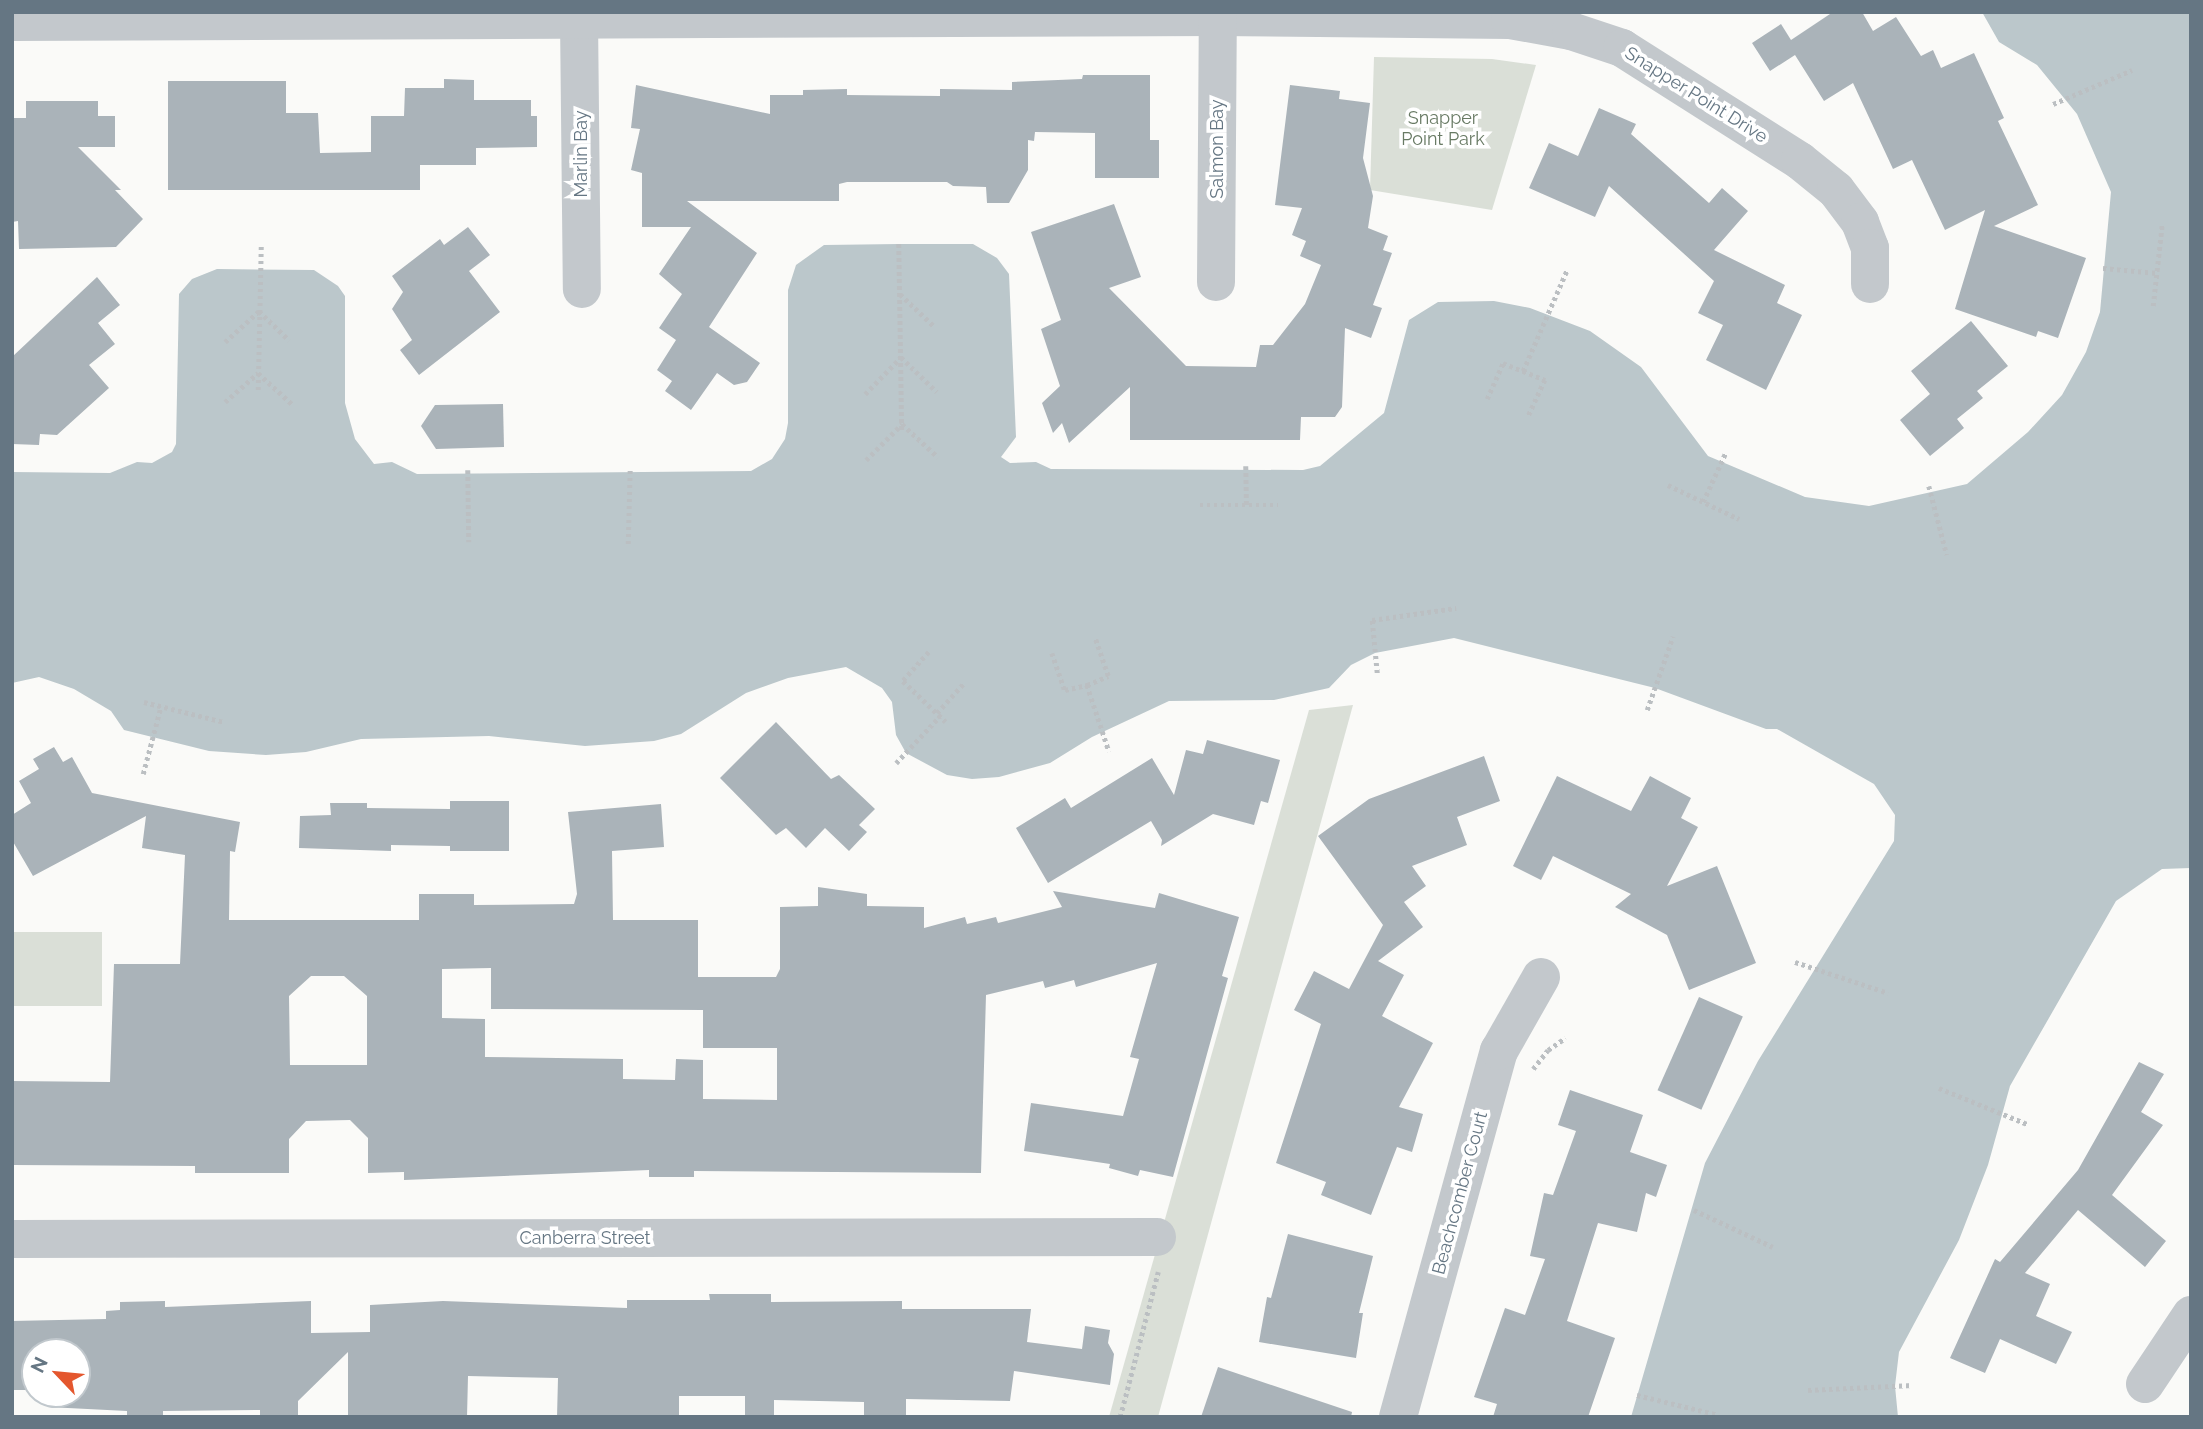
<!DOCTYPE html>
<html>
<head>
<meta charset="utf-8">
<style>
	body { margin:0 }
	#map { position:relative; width:2203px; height:1429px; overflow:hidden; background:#fafaf8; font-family:Raleway,sans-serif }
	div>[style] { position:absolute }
	.green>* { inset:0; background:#dadfd7; transform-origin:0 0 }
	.water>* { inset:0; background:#bbc7cb }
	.building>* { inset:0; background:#aab3b9; transform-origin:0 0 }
	.path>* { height:4.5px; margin-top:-2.25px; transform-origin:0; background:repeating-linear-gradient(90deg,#bbbfc2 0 3.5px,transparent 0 7px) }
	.minor>* { height:38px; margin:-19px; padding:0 19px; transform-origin:19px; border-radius:19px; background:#c3c8cc }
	span { translate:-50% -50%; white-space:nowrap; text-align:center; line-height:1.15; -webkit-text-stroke:7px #fff; paint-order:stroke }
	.street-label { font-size:18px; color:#657683 }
	.park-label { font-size:18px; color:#687a64 }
	.frame { position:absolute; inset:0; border:14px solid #657683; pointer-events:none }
	.north { position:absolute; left:21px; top:1338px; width:70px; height:70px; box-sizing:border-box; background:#fff; border:2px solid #c1c8cd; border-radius:50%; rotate:296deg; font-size:19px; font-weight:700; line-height:28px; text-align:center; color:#657683 }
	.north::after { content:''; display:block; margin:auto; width:24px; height:32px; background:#e4572e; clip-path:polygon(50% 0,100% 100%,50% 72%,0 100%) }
</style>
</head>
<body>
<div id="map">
	<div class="green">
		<div style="clip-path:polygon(1374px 57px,1492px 59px,1536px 65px,1492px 210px,1370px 190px)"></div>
		<div style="clip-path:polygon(1353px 705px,1158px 1417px,1109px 1417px,1309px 710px)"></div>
		<div style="left:12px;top:932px;width:90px;height:74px"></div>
	</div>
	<div class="water">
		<div style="clip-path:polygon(1982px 12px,2191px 12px,2191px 868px,2162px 869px,2116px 901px,2010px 1086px,1988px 1165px,1959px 1240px,1899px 1352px,1895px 1386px,1898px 1417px,1631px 1417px,1705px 1163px,1758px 1061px,1894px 841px,1895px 815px,1874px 784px,1777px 729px,1766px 729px,1655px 688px,1454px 638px,1375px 653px,1351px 665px,1329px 688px,1274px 700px,1169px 701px,1092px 737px,1050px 763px,999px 777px,972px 779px,947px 775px,906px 753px,896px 735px,892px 702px,882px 688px,846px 667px,788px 678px,746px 693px,681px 734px,654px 741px,585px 746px,489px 736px,361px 739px,306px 752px,266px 755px,209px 751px,124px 730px,111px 711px,74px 689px,39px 677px,12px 683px,12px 472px,110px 473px,137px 462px,152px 463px,172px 452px,176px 444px,179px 294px,192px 279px,217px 269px,314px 270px,338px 286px,345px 296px,345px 403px,355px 439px,374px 464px,392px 462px,417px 474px,751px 471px,772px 459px,785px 439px,788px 423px,788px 290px,796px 265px,824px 245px,899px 244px,973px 244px,997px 258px,1009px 274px,1016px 437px,1001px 457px,1010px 463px,1036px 462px,1051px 469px,1303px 470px,1320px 466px,1384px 413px,1409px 320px,1438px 302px,1494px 301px,1530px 308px,1590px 331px,1641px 367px,1708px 456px,1805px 497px,1869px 506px,1967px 484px,2028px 432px,2062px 395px,2086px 352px,2100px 312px,2111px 192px,2077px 114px,2037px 65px,1999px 42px)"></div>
	</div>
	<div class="building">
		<div style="clip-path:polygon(1833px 12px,1862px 12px,1873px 31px,1896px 17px,1921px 56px,1933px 50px,1941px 68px,1974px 53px,2004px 118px,1998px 121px,2038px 205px,1994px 226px,2086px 258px,2058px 338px,2038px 331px,2036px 337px,1955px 309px,1985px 210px,1945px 230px,1912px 160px,1893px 169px,1853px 83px,1824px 101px,1795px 55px,1770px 71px,1752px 43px,1781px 24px,1791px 40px)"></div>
		<div style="clip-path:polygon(1083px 75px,1150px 75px,1150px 140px,1159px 140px,1159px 178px,1095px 178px,1095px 133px,1035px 132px,1034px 141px,1028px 140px,1028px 170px,1009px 203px,987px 203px,986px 187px,953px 186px,947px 182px,847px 182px,839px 184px,839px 201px,687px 201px,757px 253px,709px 327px,760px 363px,747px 382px,734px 385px,717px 373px,691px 410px,665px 391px,672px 381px,657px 370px,676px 340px,659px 328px,682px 294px,659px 274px,691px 227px,642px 227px,642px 173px,631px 170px,640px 129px,631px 128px,636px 85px,770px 114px,770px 95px,803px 95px,803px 90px,847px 89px,847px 95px,940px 96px,940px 89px,1012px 90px,1012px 82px,1082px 79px)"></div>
		<div style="clip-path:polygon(444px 79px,474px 80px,474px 100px,531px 100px,531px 116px,537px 116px,537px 147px,476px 148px,476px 165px,420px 165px,420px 190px,168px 190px,168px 81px,286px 81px,286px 113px,318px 113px,320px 153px,371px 152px,371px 116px,404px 116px,405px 88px,444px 88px)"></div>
		<div style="clip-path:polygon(1290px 85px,1340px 91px,1339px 99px,1370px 103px,1363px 158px,1373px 196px,1368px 228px,1388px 236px,1383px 250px,1392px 253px,1373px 305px,1382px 308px,1371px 338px,1345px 328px,1342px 407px,1335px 417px,1301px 417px,1300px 440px,1130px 440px,1130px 387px,1069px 443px,1062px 423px,1053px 433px,1042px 403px,1060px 386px,1041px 329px,1061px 320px,1031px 232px,1114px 204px,1141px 277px,1109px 288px,1186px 366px,1256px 367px,1260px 345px,1273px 345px,1305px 304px,1321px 265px,1300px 256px,1306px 241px,1292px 235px,1302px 208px,1275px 205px)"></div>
		<div style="clip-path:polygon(26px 101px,98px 101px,98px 116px,115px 116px,115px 147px,78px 147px,121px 190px,115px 190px,143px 219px,116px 247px,19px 249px,18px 221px,12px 222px,12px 118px,26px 118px)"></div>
		<div style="clip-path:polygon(1599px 108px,1636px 124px,1631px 134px,1709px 203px,1722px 188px,1748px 211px,1714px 250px,1785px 285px,1777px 303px,1802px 315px,1766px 390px,1706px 360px,1723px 325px,1698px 313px,1714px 281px,1609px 186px,1595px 217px,1529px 188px,1549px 143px,1578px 156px)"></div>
		<div style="clip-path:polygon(468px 227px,490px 255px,469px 271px,500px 312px,419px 375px,400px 350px,412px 340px,392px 309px,403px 292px,392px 276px,440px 239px,444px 245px)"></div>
		<div style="clip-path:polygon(97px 277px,120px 305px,98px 323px,115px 344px,89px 365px,109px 388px,57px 435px,40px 434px,39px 445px,12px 444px,12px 357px)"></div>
		<div style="clip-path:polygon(1971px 321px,2008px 366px,1977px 391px,1983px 398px,1957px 419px,1964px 428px,1930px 456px,1900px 420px,1930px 394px,1911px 371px)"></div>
		<div style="clip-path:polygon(503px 404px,504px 447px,436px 449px,421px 426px,435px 405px)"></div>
		<div style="clip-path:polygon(776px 722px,831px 779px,839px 775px,875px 809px,859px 825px,867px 832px,849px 851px,825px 828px,806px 848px,786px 828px,776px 835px,720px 778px)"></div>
		<div style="clip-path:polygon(1207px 740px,1280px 760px,1268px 803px,1261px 801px,1254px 825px,1213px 814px,1161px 846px,1162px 840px,1151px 821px,1048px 883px,1016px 828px,1065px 798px,1071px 808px,1152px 758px,1174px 795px,1186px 750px,1203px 754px)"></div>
		<div style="clip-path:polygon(evenodd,54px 747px,63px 762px,72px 757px,92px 793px,240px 822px,235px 852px,230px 851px,229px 920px,419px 920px,419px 894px,474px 894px,474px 905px,574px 904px,577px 894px,568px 812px,661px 804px,664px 847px,612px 851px,613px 920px,698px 920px,698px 977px,776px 977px,780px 969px,780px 907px,818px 906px,818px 887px,867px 894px,867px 906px,924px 907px,924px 928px,965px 917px,967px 924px,996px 917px,998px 923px,1062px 907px,1053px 891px,1155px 908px,1159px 893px,1239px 917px,1222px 976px,1228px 978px,1173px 1177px,1140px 1170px,1138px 1176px,1109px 1168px,1110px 1164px,1024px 1151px,1031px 1103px,1123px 1116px,1139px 1059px,1130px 1057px,1157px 963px,1076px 987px,1074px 980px,1045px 988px,1043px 981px,986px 995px,981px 1173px,694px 1171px,694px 1177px,649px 1177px,649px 1170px,404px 1180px,404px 1172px,368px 1173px,368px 1138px,350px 1120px,306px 1121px,289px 1139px,289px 1173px,195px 1173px,195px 1166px,12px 1165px,12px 1081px,110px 1082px,114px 964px,180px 964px,185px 855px,142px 848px,146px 816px,33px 876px,12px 840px,12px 815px,31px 803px,19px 781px,39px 769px,33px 759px,54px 747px,491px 968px,491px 1009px,703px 1010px,703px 1048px,777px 1048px,777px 1100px,703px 1099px,703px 1060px,676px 1059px,675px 1080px,623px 1079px,623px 1059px,485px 1057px,485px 1019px,442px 1018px,442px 969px,491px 968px,54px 747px,311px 976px,344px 976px,367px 996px,367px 1065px,290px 1065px,289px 996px,311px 976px)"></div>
		<div style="clip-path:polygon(1484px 756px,1500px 801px,1457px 817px,1467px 845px,1412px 866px,1426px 886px,1404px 902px,1423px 927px,1378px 961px,1404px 975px,1382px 1016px,1433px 1043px,1399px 1107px,1423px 1114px,1412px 1152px,1397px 1147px,1371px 1215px,1321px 1195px,1326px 1182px,1276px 1163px,1321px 1024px,1294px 1010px,1314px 971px,1349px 989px,1383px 925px,1318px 836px,1369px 799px)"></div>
		<div style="clip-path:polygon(1557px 776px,1631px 811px,1650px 776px,1691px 798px,1681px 818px,1698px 827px,1667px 886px,1717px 866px,1756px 963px,1689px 990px,1667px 935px,1615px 907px,1631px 894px,1553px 856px,1541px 880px,1513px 866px)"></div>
		<div style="clip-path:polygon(450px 801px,509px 801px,509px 851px,450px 851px,450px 846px,391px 845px,391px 851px,299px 848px,300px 816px,331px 815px,330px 803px,367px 803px,367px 808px,450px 809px)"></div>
		<div style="left:1699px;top:997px;width:48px;height:102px;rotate:24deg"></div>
		<div style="clip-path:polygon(2139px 1062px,2164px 1074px,2141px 1112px,2163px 1125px,2112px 1195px,2166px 1241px,2145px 1267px,2078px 1210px,2025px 1273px,2050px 1284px,2036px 1316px,2072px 1332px,2056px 1364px,2000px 1339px,1985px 1373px,1950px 1358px,1995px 1259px,2000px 1262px,2078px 1170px)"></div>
		<div style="clip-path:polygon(1570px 1090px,1643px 1115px,1630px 1152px,1667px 1165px,1656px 1197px,1646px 1193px,1637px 1232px,1598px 1223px,1567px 1321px,1615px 1338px,1588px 1417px,1493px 1417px,1497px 1404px,1474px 1397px,1505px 1308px,1525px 1315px,1545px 1259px,1530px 1256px,1544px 1193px,1553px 1195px,1576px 1131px,1558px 1125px)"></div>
		<div style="clip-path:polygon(1288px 1234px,1373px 1256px,1359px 1313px,1363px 1313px,1356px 1358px,1259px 1342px,1267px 1297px,1271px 1298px)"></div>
		<div style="clip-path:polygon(709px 1294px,771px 1294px,771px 1302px,902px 1301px,902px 1309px,1031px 1309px,1027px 1342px,1082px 1349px,1085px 1326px,1110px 1330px,1108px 1343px,1114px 1354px,1110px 1385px,1014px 1371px,1010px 1401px,906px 1399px,906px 1417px,864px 1417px,864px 1402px,774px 1400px,774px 1417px,745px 1417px,745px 1396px,679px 1396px,679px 1417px,557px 1417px,558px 1378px,468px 1376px,467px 1417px,348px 1417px,348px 1352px,298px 1401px,298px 1417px,260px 1417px,260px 1410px,163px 1411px,163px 1417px,127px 1417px,127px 1411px,48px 1407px,48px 1394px,77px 1394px,77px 1352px,35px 1352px,35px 1390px,12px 1390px,12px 1321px,106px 1319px,106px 1311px,120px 1310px,120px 1302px,165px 1301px,165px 1307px,311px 1301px,311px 1333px,370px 1332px,370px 1305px,443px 1301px,627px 1308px,627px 1300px,710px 1300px)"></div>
		<div style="clip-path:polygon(1218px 1367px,1352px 1412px,1351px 1417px,1201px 1417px)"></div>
	</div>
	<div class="path">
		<div style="left:2053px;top:104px;width:86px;rotate:-23.3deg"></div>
		<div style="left:899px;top:244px;width:188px;rotate:89.1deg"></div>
		<div style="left:2103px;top:268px;width:54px;rotate:5.3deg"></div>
		<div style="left:900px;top:294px;width:48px;rotate:43.3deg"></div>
		<div style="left:2153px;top:306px;width:81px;rotate:-83.7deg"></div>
		<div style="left:225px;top:342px;width:46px;rotate:-42.4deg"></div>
		<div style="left:259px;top:311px;width:42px;rotate:44deg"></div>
		<div style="left:1523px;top:371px;width:24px;rotate:22deg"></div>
		<div style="left:1545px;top:380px;width:41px;rotate:114.7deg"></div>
		<div style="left:258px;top:390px;width:146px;rotate:-88.8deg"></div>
		<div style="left:865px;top:394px;width:52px;rotate:-45.8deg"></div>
		<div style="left:901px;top:357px;width:50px;rotate:44.2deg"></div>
		<div style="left:1487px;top:399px;width:39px;rotate:-66deg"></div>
		<div style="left:1503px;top:363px;width:22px;rotate:22deg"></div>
		<div style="left:1523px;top:371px;width:110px;rotate:-66.5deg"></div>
		<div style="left:225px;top:402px;width:44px;rotate:-41.3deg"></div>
		<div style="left:258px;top:373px;width:46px;rotate:42.4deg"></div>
		<div style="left:866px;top:460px;width:51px;rotate:-45deg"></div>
		<div style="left:902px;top:424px;width:49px;rotate:42.5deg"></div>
		<div style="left:1246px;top:466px;width:39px;rotate:89deg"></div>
		<div style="left:468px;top:470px;width:72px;rotate:89.2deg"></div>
		<div style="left:1668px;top:485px;width:79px;rotate:25.6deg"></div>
		<div style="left:1929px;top:486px;width:71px;rotate:75.4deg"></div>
		<div style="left:1703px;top:502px;width:53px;rotate:-65.4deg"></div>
		<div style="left:1200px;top:505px;width:78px"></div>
		<div style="left:628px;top:544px;width:75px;rotate:-88.5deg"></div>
		<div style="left:929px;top:652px;width:39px;rotate:132deg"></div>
		<div style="left:903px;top:681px;width:59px;rotate:43.6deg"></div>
		<div style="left:1052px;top:653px;width:39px;rotate:71deg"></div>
		<div style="left:1065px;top:690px;width:23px;rotate:-13deg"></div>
		<div style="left:1087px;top:685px;width:23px;rotate:-23deg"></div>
		<div style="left:1108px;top:676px;width:40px;rotate:-108.9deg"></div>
		<div style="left:1377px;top:673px;width:53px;rotate:-95.4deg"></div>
		<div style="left:1372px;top:620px;width:85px;rotate:-8.1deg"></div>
		<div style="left:1087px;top:685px;width:70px;rotate:71.6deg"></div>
		<div style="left:144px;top:702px;width:82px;rotate:14deg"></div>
		<div style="left:1647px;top:710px;width:78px;rotate:-70.6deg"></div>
		<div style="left:937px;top:713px;width:40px;rotate:-48deg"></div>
		<div style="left:896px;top:763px;width:64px;rotate:-46.9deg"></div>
		<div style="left:143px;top:774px;width:70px;rotate:-75.2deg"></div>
		<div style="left:1795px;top:962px;width:98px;rotate:18.4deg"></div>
		<div style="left:1533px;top:1069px;width:24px;rotate:-52deg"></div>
		<div style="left:1548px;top:1050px;width:21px;rotate:-35deg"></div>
		<div style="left:1939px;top:1088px;width:95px;rotate:22.2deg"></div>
		<div style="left:1694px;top:1210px;width:87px;rotate:25.1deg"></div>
		<div style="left:1808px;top:1390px;width:105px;rotate:-2.7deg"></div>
		<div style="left:1637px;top:1395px;width:84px;rotate:13.7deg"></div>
		<div style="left:1120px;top:1417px;width:150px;rotate:-75.3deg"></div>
	</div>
	<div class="minor">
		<div style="left:579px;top:18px;width:271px;rotate:89.4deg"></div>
		<div style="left:12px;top:22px;width:1206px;rotate:-0.24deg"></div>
		<div style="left:1218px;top:17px;width:292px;rotate:0.6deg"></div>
		<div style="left:1510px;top:20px;width:62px;rotate:10.2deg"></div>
		<div style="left:1571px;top:31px;width:54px;rotate:18.4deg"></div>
		<div style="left:1622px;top:48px;width:211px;rotate:32.4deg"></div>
		<div style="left:1800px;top:161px;width:46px;rotate:38.9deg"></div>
		<div style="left:1836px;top:190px;width:40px;rotate:53deg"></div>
		<div style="left:1860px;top:222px;width:28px;rotate:69deg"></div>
		<div style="left:1870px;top:248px;width:36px;rotate:90deg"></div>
		<div style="left:1216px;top:282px;width:265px;rotate:-89.6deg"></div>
		<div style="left:12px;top:1239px;width:1145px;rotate:-0.1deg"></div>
		<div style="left:2145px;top:1384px;width:83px;rotate:-56.3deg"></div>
		<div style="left:1398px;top:1417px;width:380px;rotate:-74.6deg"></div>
		<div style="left:1499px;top:1051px;width:85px;rotate:-60.4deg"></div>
	</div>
	<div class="street-label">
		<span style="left:1696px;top:95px;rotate:32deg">Snapper Point Drive</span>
		<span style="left:1217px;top:149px;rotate:-90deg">Salmon Bay</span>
		<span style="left:581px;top:154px;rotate:-90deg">Marlin Bay</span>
		<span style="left:1460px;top:1193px;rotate:-75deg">Beachcomber Court</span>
		<span style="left:585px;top:1238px">Canberra Street</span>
	</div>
	<div class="park-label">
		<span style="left:1443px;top:129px">Snapper<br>Point Park</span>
	</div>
	<div class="frame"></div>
	<div class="north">N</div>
</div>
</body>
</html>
